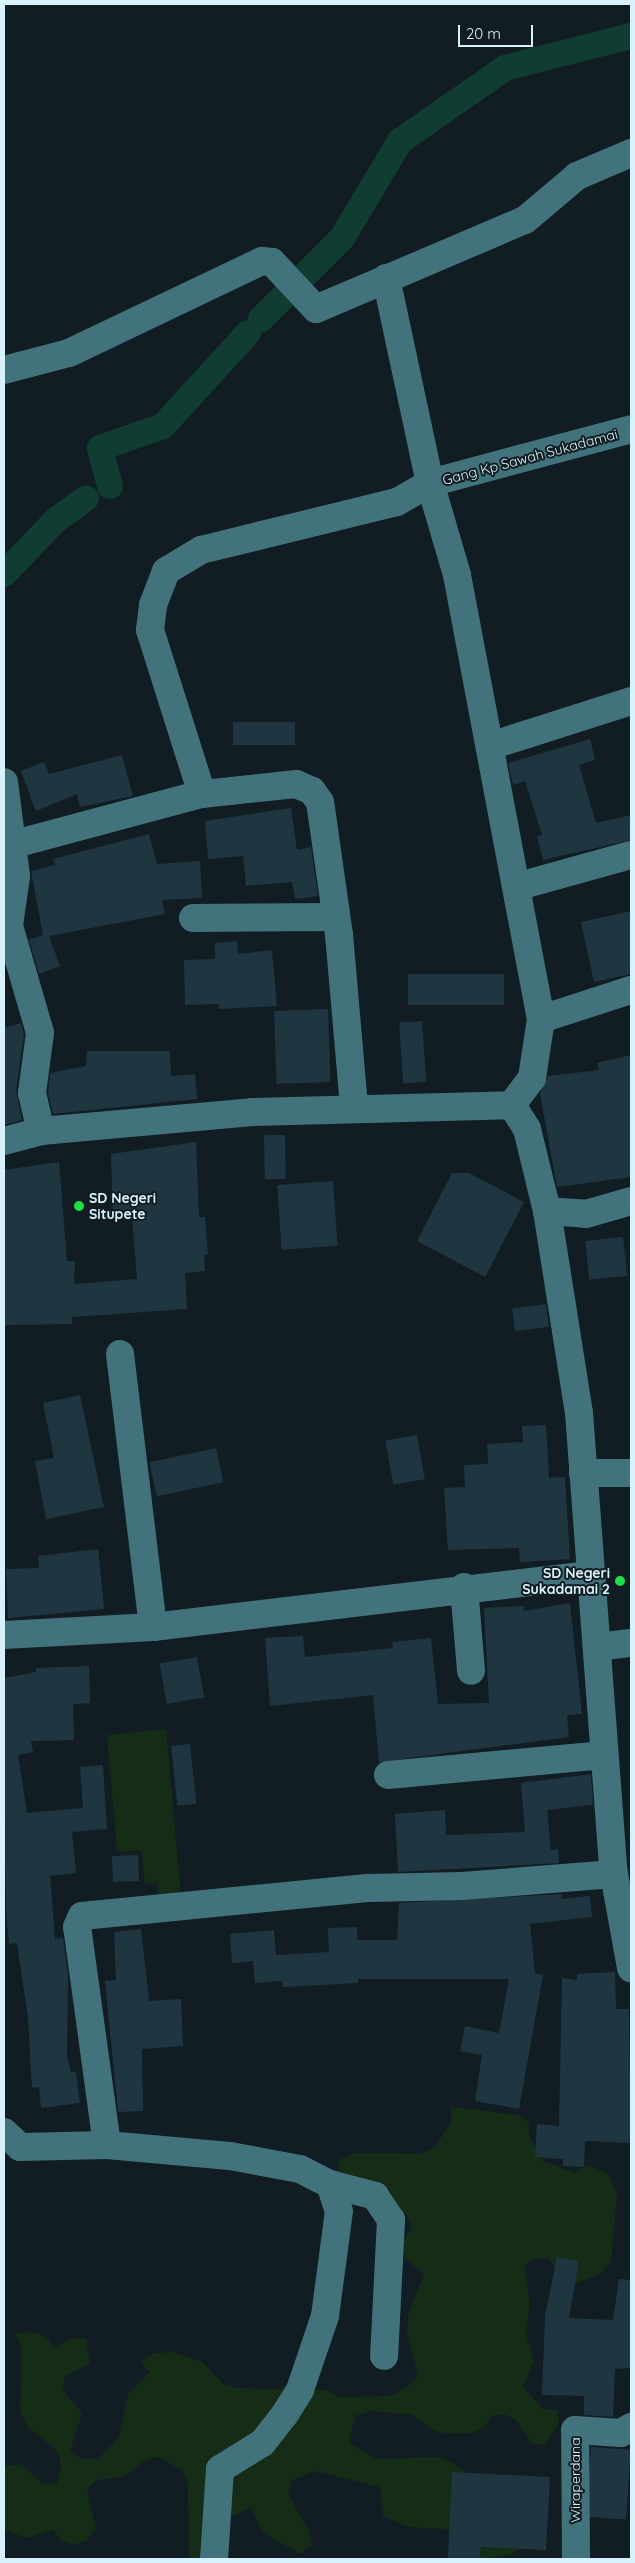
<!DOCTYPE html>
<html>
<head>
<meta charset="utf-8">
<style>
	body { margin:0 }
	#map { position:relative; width:635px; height:2563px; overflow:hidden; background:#111d22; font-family:Quicksand,sans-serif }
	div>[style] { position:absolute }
	.green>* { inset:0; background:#152c16 }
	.canal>* { height:26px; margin:-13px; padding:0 13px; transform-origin:13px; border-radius:13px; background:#103c31 }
	.building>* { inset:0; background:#1f3641; transform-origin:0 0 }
	.minor>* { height:28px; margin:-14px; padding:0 14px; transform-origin:14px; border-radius:14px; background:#42737c }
	.dots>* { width:14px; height:14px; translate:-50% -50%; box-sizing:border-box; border:2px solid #111d22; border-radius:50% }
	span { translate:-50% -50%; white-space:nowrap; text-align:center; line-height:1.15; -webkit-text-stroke:4px #111d22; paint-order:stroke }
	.street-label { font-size:14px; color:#d7f2fa }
	.poi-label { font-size:14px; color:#d7f2fa; font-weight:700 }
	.left { translate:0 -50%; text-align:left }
	.right { translate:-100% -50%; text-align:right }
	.frame { position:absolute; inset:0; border:5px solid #d7f2fa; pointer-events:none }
	.scale { position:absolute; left:458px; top:25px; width:75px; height:22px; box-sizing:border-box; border:2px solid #d7f2fa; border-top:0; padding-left:6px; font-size:15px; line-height:18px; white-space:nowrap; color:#d7f2fa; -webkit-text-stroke:4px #111d22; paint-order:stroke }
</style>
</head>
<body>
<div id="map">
	<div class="green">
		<div style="clip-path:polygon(166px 1729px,181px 1896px,158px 1898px,157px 1883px,145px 1884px,142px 1850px,117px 1852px,107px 1735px)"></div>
		<div style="clip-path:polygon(451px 2107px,519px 2115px,530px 2123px,529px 2136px,543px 2161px,575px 2173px,588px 2165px,608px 2174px,617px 2195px,611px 2261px,602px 2273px,577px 2283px,565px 2282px,549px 2259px,536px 2258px,525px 2265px,530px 2305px,526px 2334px,534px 2361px,523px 2387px,543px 2409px,557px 2410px,559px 2423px,545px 2444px,532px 2444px,516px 2420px,504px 2414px,492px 2416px,485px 2426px,473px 2433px,448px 2434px,435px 2431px,411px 2414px,370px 2411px,355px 2416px,349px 2443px,377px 2459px,441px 2457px,454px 2464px,470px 2475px,523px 2547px,510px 2555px,481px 2559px,467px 2553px,447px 2529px,408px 2527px,383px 2516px,380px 2487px,315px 2471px,291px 2481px,288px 2494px,309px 2531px,312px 2544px,301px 2554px,263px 2533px,251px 2507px,229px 2518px,218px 2559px,189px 2559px,188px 2484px,182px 2470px,159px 2457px,146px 2460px,124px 2476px,97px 2480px,87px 2489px,96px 2530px,87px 2540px,75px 2545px,62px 2541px,53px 2530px,27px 2538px,4px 2530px,4px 2466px,22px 2464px,43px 2484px,57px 2483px,61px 2469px,59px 2453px,27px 2426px,20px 2412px,22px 2347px,15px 2334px,31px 2332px,45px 2336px,55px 2347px,70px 2339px,86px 2338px,90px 2364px,65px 2376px,63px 2391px,82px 2413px,70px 2452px,82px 2459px,98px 2459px,119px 2437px,128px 2394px,150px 2372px,140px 2362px,155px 2353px,172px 2352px,202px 2362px,223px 2384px,237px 2388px,326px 2390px,339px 2397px,391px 2396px,407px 2387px,418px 2376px,407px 2332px,408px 2315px,424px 2274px,402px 2255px,402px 2240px,412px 2228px,407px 2214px,395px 2213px,336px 2175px,339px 2160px,355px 2153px,419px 2154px,434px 2148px,451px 2123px)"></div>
	</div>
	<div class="canal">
		<div style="left:261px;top:319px;width:115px;rotate:-45deg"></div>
		<div style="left:342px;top:238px;width:113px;rotate:-59.1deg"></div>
		<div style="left:400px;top:141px;width:128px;rotate:-34.8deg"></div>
		<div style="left:505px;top:68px;width:130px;rotate:-14.3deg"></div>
		<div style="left:110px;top:486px;width:39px;rotate:-105deg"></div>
		<div style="left:100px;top:448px;width:67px;rotate:-19.2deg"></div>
		<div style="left:163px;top:426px;width:126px;rotate:-47.6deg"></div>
		<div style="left:4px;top:574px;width:75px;rotate:-46.1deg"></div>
		<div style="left:56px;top:520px;width:37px;rotate:-36deg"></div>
	</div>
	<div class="building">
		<div style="left:295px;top:722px;width:23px;height:62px;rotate:90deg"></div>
		<div style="clip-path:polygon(590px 739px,595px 760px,579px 765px,596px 823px,631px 815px,631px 840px,543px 860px,537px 836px,542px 835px,525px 781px,513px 785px,508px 763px)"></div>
		<div style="clip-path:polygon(122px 755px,133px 796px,80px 807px,77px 794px,36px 811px,21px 771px,44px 762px,49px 774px)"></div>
		<div style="clip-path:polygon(291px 808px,297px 850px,311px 847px,318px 896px,295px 899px,292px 882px,246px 886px,243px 856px,208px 859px,205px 821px)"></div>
		<div style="clip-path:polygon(149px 834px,157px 864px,200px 861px,202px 898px,162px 900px,165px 914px,49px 936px,60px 966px,39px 974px,29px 940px,43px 935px,31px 871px,55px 865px,53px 859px)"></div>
		<div style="clip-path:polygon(631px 911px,631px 974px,594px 982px,581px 922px)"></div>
		<div style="clip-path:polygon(237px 941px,238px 954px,272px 950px,277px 1006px,219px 1009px,219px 1004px,185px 1005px,184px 960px,215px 959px,215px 943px)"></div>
		<div style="left:504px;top:974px;width:31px;height:96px;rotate:90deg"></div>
		<div style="left:328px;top:1009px;width:73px;height:54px;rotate:88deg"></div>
		<div style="left:422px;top:1021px;width:61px;height:23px;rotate:86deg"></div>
		<div style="clip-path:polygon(21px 1023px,24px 1034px,16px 1091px,22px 1120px,4px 1125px,4px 1028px)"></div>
		<div style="clip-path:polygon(87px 1051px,170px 1051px,171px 1076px,195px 1074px,197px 1099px,53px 1114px,48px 1092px,50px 1073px,86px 1066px)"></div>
		<div style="clip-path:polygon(631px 1055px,631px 1177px,557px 1187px,540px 1094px,548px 1076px,599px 1070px,597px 1063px)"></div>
		<div style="left:285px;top:1135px;width:44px;height:21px;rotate:89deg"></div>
		<div style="clip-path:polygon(196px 1142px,199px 1217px,205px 1217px,208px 1254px,204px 1255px,205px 1271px,185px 1273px,187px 1309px,72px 1317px,72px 1324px,4px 1325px,4px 1170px,59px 1162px,67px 1261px,75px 1261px,74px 1284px,137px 1279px,132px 1216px,113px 1216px,111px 1154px)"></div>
		<div style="clip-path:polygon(452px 1173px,469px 1173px,524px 1202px,485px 1277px,417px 1241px)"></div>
		<div style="left:333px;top:1181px;width:65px;height:56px;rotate:86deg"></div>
		<div style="left:623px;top:1237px;width:39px;height:38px;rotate:84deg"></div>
		<div style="left:546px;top:1304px;width:23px;height:34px;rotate:83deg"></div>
		<div style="clip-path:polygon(80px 1395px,104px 1507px,46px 1519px,35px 1461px,54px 1458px,43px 1403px)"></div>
		<div style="clip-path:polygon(546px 1425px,549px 1478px,565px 1477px,570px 1559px,520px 1562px,519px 1548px,448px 1550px,444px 1488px,465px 1487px,464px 1465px,488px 1464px,487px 1444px,523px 1442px,522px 1426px)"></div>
		<div style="left:417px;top:1435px;width:45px;height:32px;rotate:80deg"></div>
		<div style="left:216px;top:1448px;width:35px;height:68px;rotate:78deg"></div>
		<div style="clip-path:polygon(98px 1549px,104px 1609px,8px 1618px,6px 1569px,39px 1568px,38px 1556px)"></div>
		<div style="clip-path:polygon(570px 1603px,582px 1714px,567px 1715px,569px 1737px,379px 1762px,373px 1695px,270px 1706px,265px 1638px,303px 1636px,305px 1657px,393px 1648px,392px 1642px,431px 1638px,438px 1704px,489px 1703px,484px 1608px,523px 1606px,524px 1611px)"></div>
		<div style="left:197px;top:1657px;width:41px;height:38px;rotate:80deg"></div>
		<div style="clip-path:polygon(89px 1666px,90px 1703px,73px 1704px,74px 1740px,31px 1741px,33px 1752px,18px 1755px,27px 1813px,83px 1808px,80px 1767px,103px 1765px,107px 1829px,72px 1832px,76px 1873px,50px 1876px,55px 1939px,63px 1938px,68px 1974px,67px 2056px,71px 2072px,76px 2072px,80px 2103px,41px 2108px,39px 2087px,32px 2088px,28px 2018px,17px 1943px,9px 1944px,6px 1911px,4px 1678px,36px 1672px,36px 1668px)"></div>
		<div style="left:190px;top:1744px;width:60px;height:19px;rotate:84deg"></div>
		<div style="clip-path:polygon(591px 1774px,593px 1805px,547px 1810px,551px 1850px,558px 1849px,559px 1863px,398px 1872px,395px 1814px,445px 1810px,446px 1835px,525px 1832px,521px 1783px)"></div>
		<div style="left:138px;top:1855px;width:26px;height:26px;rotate:88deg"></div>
		<div style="clip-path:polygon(562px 1894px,562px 1899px,590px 1896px,592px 1917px,530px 1924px,535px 1973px,543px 1975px,519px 2109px,475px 2101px,482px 2055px,460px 2051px,465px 2026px,499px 2033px,509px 1979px,358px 1979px,358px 1983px,282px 1987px,282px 1981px,255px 1983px,253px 1961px,232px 1963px,230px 1934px,274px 1930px,276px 1955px,329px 1952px,328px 1928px,357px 1927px,357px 1940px,397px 1940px,399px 1903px)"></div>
		<div style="clip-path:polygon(141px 1929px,149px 2001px,181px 1999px,183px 2046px,142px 2049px,143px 2111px,118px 2112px,105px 1981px,116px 1980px,114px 1932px)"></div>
		<div style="clip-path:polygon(615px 1972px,616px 2009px,629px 2009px,631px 2143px,585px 2141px,584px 2167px,563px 2166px,563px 2159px,535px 2157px,537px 2124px,559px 2126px,562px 1978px,577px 1980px,577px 1974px)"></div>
		<div style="clip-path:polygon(557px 2257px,579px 2261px,569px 2318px,613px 2320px,619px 2279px,631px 2280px,631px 2368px,615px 2369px,613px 2417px,584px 2415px,584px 2396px,542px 2395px,545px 2316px)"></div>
		<div style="left:591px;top:2447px;width:40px;height:70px;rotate:4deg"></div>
		<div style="clip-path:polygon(452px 2472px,550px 2477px,546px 2550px,481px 2547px,479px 2559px,448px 2559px)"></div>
	</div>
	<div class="minor">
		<div style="left:386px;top:278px;width:210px;rotate:77.9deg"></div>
		<div style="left:430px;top:483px;width:96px;rotate:73.6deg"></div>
		<div style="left:457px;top:575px;width:452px;rotate:79.3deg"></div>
		<div style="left:541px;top:1019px;width:60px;rotate:98.7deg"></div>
		<div style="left:532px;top:1078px;width:34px;rotate:127deg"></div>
		<div style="left:4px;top:370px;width:67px;rotate:-14.7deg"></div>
		<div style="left:69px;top:353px;width:214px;rotate:-25.5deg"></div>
		<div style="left:262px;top:261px;width:10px;rotate:6deg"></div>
		<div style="left:272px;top:262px;width:64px;rotate:46.9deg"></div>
		<div style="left:316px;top:309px;width:227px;rotate:-23.1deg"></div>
		<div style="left:525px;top:220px;width:68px;rotate:-40.2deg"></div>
		<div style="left:577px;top:176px;width:59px;rotate:-23.1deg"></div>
		<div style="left:490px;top:746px;width:148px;rotate:-17.7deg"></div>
		<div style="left:4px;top:782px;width:95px;rotate:82.7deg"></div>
		<div style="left:16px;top:876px;width:50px;rotate:98deg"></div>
		<div style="left:9px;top:926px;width:111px;rotate:73.8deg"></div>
		<div style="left:40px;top:1033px;width:61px;rotate:97.6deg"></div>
		<div style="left:32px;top:1093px;width:39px;rotate:77deg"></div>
		<div style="left:11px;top:845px;width:198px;rotate:-15deg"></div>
		<div style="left:519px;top:886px;width:116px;rotate:-15.5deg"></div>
		<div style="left:193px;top:918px;width:142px;rotate:-0.4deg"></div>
		<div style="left:541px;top:1019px;width:95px;rotate:-17.9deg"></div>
		<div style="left:354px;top:1106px;width:172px;rotate:-95deg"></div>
		<div style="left:339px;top:935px;width:134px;rotate:-98.1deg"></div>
		<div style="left:320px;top:802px;width:14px;rotate:-126deg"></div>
		<div style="left:312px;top:791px;width:17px;rotate:-156deg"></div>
		<div style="left:296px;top:784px;width:95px;rotate:173.9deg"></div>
		<div style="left:202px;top:794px;width:172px;rotate:-107.6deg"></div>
		<div style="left:150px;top:630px;width:25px;rotate:-83deg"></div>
		<div style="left:153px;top:605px;width:36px;rotate:-69deg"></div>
		<div style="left:166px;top:571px;width:41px;rotate:-31deg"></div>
		<div style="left:201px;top:550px;width:202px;rotate:-13.8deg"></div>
		<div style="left:397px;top:502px;width:38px;rotate:-30deg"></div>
		<div style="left:430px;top:483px;width:208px;rotate:-15deg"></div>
		<div style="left:4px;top:1141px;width:38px;rotate:-15deg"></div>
		<div style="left:41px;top:1131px;width:212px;rotate:-5.1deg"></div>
		<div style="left:252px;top:1112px;width:260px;rotate:-1.5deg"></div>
		<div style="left:512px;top:1105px;width:28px;rotate:58deg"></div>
		<div style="left:527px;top:1129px;width:84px;rotate:76.3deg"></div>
		<div style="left:547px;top:1211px;width:39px;rotate:4deg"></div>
		<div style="left:586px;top:1214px;width:47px;rotate:-16.1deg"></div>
		<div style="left:547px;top:1211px;width:205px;rotate:81deg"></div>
		<div style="left:579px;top:1413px;width:462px;rotate:85.7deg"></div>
		<div style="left:614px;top:1874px;width:96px;rotate:79.7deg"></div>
		<div style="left:120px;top:1354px;width:275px;rotate:83.1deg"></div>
		<div style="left:583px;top:1473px;width:48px"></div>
		<div style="left:464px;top:1587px;width:84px;rotate:85.2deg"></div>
		<div style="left:4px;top:1635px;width:149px;rotate:-3.1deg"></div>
		<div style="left:153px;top:1627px;width:440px;rotate:-6.8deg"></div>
		<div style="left:597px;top:1647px;width:34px;rotate:-7deg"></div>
		<div style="left:388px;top:1775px;width:217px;rotate:-5.3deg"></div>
		<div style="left:4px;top:2132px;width:22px;rotate:43deg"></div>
		<div style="left:20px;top:2147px;width:87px;rotate:-1.3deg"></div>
		<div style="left:107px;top:2145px;width:123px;rotate:5.1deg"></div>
		<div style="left:230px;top:2156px;width:71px;rotate:10.5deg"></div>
		<div style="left:300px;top:2169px;width:34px;rotate:27deg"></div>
		<div style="left:330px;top:2184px;width:28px;rotate:72deg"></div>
		<div style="left:339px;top:2211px;width:106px;rotate:97.6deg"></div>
		<div style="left:325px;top:2316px;width:78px;rotate:108.7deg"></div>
		<div style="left:300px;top:2390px;width:28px;rotate:122deg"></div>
		<div style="left:285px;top:2414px;width:37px;rotate:128deg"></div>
		<div style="left:262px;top:2443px;width:49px;rotate:148.2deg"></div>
		<div style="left:220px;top:2469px;width:90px;rotate:93.8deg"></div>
		<div style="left:107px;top:2145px;width:220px;rotate:-97.8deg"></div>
		<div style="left:77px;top:1927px;width:12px;rotate:-66deg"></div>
		<div style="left:82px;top:1916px;width:289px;rotate:-5.6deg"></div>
		<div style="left:370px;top:1888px;width:92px;rotate:-1.2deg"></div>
		<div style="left:462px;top:1886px;width:152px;rotate:-4.5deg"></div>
		<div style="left:330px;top:2184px;width:47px;rotate:14.9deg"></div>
		<div style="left:375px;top:2196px;width:29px;rotate:56deg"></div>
		<div style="left:391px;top:2220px;width:136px;rotate:92.9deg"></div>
		<div style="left:576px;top:2559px;width:129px;rotate:-90.4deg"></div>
		<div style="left:575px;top:2430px;width:46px;rotate:3.7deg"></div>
		<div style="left:621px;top:2433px;width:12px;rotate:-31deg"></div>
	</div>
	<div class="dots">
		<div style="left:79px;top:1206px;background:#1ce146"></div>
		<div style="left:620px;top:1581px;background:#1ce146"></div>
	</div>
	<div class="street-label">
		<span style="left:530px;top:457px;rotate:-15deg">Gang Kp Sawah Sukadamai</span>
		<span style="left:575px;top:2480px;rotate:-90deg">Wiraperdana</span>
	</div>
	<div class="poi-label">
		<span class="left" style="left:89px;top:1206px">SD Negeri<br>Situpete</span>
		<span class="right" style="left:610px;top:1581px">SD Negeri<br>Sukadamai 2</span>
	</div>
	<div class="frame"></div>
	<div class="scale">20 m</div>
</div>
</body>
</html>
